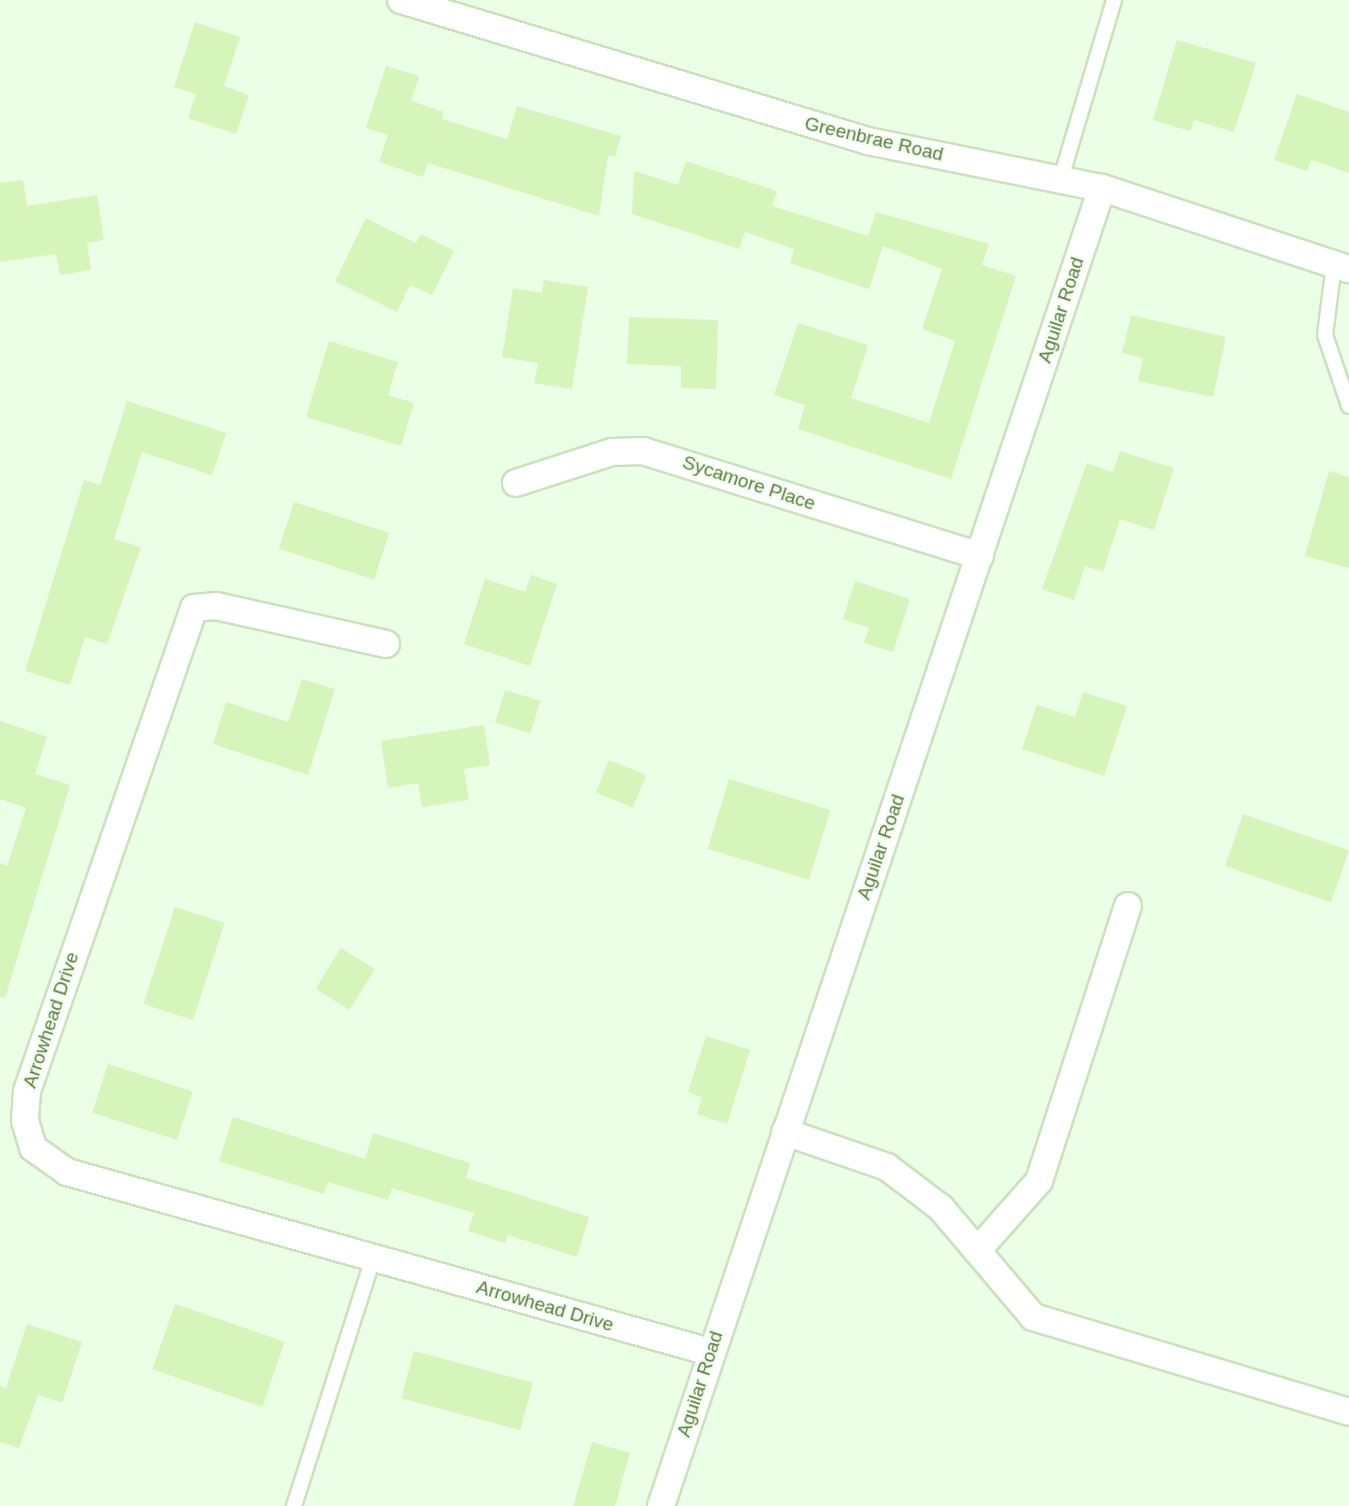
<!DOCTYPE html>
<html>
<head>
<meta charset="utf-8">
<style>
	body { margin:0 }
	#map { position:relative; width:1349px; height:1506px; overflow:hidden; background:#ebfee6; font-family:Arial,sans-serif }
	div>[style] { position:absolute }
	.building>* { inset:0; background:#d5f5bb; transform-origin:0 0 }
	.roads { filter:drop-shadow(2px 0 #cae1bd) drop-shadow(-2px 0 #cae1bd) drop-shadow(0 2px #cae1bd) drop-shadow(0 -2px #cae1bd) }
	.lane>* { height:14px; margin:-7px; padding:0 7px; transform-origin:7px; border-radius:7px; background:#fff }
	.street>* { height:26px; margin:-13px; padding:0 13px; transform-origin:13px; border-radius:13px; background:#fff }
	span { translate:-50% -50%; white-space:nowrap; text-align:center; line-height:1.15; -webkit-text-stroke:5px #f1ffed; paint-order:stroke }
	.street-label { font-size:19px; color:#607948 }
</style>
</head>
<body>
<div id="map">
	<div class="building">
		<div style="clip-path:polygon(195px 22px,240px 37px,224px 86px,249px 95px,236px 134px,188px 118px,196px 94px,174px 87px)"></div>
		<div style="clip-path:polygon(1177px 40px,1256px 63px,1234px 132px,1194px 120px,1190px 131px,1153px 120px)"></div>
		<div style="clip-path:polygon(386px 66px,419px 76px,411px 101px,444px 112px,442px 119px,507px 139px,517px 106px,621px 136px,615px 157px,608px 156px,599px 216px,428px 163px,423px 177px,379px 162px,388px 135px,366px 128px)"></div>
		<div style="clip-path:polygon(1297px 94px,1349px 112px,1349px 173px,1311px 160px,1307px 171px,1274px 160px)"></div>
		<div style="clip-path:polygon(686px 161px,777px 191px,772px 206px,868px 236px,876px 212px,989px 244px,982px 265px,1016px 276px,951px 479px,798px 429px,805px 405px,774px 395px,798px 323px,868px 345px,851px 398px,929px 423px,955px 341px,922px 329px,942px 269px,883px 246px,869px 289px,790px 263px,794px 249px,745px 232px,739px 249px,632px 214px,634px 171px,678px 185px)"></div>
		<div style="clip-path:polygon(23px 180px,27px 206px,97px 195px,104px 240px,87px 243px,91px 270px,60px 275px,56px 254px,0 262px,0 183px)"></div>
		<div style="clip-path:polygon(366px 218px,416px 243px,421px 234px,454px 251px,432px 295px,410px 285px,397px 312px,335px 281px)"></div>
		<div style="clip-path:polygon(544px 280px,588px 287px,572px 389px,534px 383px,538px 363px,502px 357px,513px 288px,542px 293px)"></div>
		<div style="clip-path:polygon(1131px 315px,1226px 337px,1213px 397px,1138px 381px,1143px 358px,1122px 353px)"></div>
		<div style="clip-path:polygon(629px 317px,718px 320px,716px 389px,681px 388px,681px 366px,627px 364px)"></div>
		<div style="clip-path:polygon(329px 341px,398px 362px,388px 395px,414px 403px,401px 446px,306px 417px)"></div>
		<div style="clip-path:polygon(127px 401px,226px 433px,212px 475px,142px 452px,114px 539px,141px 547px,107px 644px,85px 637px,70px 685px,25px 671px,84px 480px,100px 485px)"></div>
		<div style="clip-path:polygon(1120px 451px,1174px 468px,1154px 530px,1120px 519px,1103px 572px,1085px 566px,1074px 600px,1042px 589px,1087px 463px,1113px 472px)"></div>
		<div style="clip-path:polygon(1329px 471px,1349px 477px,1349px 568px,1305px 556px)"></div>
		<div style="left:294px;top:502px;width:100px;height:49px;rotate:18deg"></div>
		<div style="clip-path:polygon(531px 575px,557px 584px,530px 666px,464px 644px,485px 579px,525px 592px)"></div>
		<div style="clip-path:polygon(855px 581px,910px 599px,893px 652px,864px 643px,869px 628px,843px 619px)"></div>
		<div style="clip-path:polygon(302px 679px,335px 689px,308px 775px,213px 744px,226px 702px,288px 722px)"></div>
		<div style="left:505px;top:690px;width:37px;height:34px;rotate:17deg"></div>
		<div style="clip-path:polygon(1083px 692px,1127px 706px,1104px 776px,1022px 749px,1037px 705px,1075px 717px)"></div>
		<div style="clip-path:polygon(0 721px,47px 737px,35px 774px,70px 785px,5px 998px,0 997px,0 863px,7px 866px,26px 808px,0 799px)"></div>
		<div style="clip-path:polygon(484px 725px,490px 765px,464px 769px,469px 800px,422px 807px,418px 783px,388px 788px,381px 741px)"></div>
		<div style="left:609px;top:760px;width:40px;height:35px;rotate:22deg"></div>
		<div style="left:729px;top:779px;width:106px;height:73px;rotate:17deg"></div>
		<div style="left:1243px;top:814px;width:112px;height:55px;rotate:19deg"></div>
		<div style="left:175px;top:907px;width:52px;height:102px;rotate:18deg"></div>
		<div style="left:341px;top:948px;width:40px;height:48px;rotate:32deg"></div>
		<div style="clip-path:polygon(706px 1036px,750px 1050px,727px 1124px,697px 1114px,702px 1097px,688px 1092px)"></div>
		<div style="left:108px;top:1064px;width:89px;height:51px;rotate:18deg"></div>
		<div style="clip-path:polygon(233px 1117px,365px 1159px,373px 1133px,470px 1163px,466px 1178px,589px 1217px,577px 1257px,508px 1235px,505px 1243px,468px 1231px,474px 1213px,392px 1188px,388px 1200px,328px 1182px,324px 1194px,219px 1161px)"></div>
		<div style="left:175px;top:1304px;width:116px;height:69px;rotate:19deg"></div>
		<div style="clip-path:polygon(27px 1324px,82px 1342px,62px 1403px,38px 1395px,19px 1448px,0 1442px,0 1386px,6px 1388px)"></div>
		<div style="left:414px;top:1351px;width:123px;height:49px;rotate:15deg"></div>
		<div style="clip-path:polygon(592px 1442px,630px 1453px,615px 1506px,573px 1506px)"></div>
	</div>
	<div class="roads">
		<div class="lane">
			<div style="left:1061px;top:178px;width:186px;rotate:-73.4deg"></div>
			<div style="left:1334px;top:264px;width:72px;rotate:97.2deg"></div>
			<div style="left:1325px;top:335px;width:75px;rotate:71.3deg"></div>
			<div style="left:294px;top:1506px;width:260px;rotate:-72.3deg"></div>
		</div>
		<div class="street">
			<div style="left:401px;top:0;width:488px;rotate:16.8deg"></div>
			<div style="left:868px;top:141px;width:239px;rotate:11.4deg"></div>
			<div style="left:1102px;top:188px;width:260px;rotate:18.2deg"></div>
			<div style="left:516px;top:483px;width:101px;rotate:-17.9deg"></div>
			<div style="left:612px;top:452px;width:31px;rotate:-2deg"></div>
			<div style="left:643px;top:451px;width:353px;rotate:17.3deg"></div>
			<div style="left:386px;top:644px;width:174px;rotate:-167.4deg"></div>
			<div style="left:216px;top:606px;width:22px;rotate:175deg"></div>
			<div style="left:194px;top:608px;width:511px;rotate:109.07deg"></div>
			<div style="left:27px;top:1091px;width:30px;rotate:94deg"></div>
			<div style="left:25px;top:1121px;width:28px;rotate:73deg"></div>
			<div style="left:33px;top:1148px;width:42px;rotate:35.2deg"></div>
			<div style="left:67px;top:1172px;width:668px;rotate:15.64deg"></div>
			<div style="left:785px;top:1132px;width:108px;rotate:18.9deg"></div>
			<div style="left:887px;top:1167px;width:68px;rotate:37.2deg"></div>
			<div style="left:941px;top:1208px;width:143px;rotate:49.8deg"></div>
			<div style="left:1033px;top:1317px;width:330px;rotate:16.7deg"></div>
			<div style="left:977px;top:1251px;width:94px;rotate:-48.5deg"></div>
			<div style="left:1039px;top:1181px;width:289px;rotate:-72.1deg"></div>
			<div style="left:661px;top:1506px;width:1390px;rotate:-71.5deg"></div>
		</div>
	</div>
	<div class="street-label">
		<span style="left:874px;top:139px;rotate:13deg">Greenbrae Road</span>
		<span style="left:1061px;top:310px;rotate:-72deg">Aguilar Road</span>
		<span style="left:749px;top:483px;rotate:18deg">Sycamore Place</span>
		<span style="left:881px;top:847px;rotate:-71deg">Aguilar Road</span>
		<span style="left:51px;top:1020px;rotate:-72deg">Arrowhead Drive</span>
		<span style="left:545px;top:1306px;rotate:16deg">Arrowhead Drive</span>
		<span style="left:700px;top:1384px;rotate:-72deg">Aguilar Road</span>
	</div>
</div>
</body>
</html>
